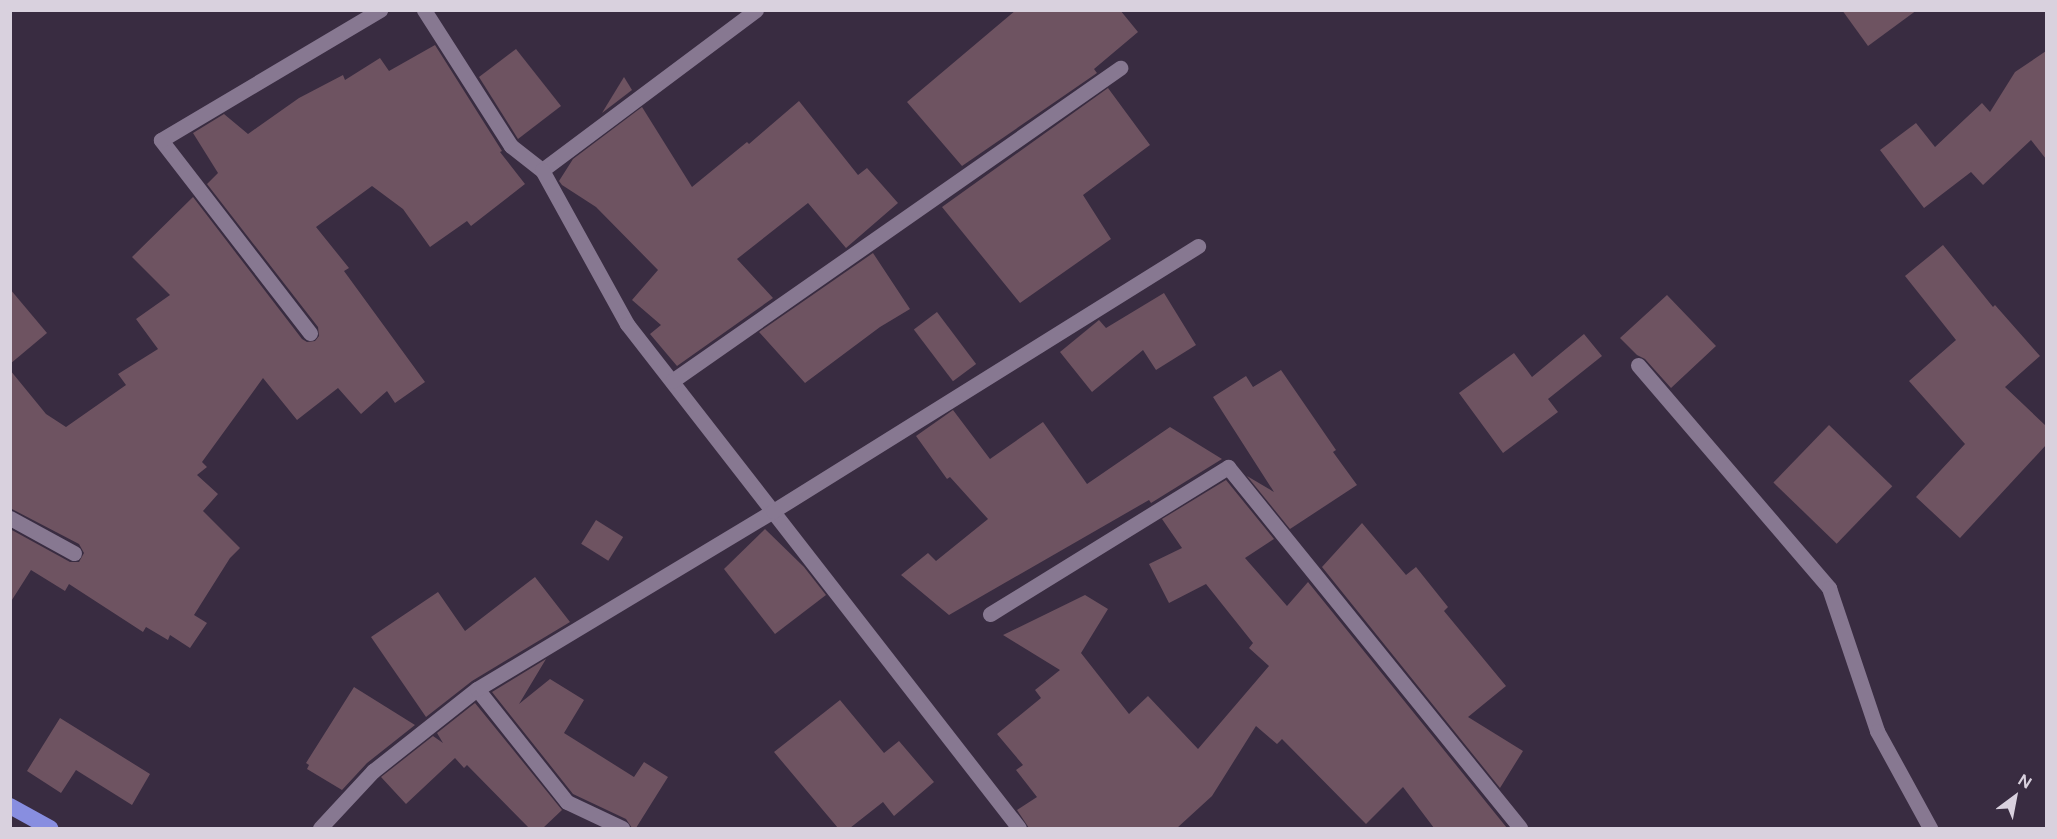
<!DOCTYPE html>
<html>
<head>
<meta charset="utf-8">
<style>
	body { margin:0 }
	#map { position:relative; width:2057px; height:839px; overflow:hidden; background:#392c41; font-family:Figtree,sans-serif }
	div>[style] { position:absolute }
	.building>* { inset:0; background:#6e5361; transform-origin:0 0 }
	.minor>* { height:15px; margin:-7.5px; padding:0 7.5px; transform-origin:7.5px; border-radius:7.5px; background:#877891 }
	.trunk>* { height:16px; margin:-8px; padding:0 8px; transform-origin:8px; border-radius:8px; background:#888ee0 }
	span { translate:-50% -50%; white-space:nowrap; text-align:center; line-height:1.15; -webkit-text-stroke:6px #392c41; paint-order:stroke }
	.frame { position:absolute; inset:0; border:12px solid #d9d1de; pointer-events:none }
	.north { position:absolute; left:1985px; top:767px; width:60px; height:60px; -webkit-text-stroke:4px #392c41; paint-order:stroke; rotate:32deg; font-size:16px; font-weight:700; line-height:24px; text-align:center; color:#d9d1de }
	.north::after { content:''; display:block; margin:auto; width:21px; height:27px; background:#d9d1de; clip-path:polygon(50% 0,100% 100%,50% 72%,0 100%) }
</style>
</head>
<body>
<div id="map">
	<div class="building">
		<div style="clip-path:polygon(1016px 10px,1120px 10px,1138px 32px,1094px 69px,1097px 73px,962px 166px,907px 102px)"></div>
		<div style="clip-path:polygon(1842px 10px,1917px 10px,1868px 46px)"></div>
		<div style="clip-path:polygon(435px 45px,502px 151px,500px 152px,525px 184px,471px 226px,467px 221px,430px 247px,403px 209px,372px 186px,316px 227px,349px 268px,344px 271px,425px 382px,395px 403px,387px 391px,361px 414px,338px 388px,297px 420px,263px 378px,202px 462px,207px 467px,197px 475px,218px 494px,203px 511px,240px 548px,230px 558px,194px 615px,207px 623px,190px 648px,170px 635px,168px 640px,146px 627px,143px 632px,69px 584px,65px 591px,31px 570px,10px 603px,10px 529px,70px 562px,79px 562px,84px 553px,79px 544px,10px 508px,10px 370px,46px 414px,66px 427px,126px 385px,118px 374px,158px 349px,136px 319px,170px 295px,132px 257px,193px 197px,302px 339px,307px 342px,315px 341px,319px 336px,318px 327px,207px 184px,218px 173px,193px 133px,224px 114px,248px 134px,299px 98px,343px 75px,345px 80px,380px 58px,389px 71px)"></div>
		<div style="clip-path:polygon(516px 49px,561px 106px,518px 139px,479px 77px)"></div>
		<div style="clip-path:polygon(2046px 51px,2046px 159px,2031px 140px,1983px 185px,1971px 172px,1924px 208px,1880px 150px,1916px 123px,1935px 147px,1982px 103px,1990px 112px,2015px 72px)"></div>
		<div style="clip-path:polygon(624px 77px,632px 90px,602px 113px)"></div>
		<div style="clip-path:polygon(1108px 88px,1150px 145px,1083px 195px,1111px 239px,1020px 303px,942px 207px)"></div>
		<div style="clip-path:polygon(799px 101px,858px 175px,867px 168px,898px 203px,846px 248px,808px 203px,737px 259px,773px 298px,677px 366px,650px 334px,661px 325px,632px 300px,658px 270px,596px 207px,562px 185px,559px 181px,573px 159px,642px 107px,692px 187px,747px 142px,749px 144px)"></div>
		<div style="clip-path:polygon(1943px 245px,1993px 307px,1995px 305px,2040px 356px,2005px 387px,2046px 426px,2046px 445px,1960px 538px,1916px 497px,1965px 444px,1909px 381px,1956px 340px,1905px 276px)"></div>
		<div style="clip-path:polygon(873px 253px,910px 309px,880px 327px,805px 383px,759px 332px)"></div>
		<div style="clip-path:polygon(10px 289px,47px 333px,10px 364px)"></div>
		<div style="clip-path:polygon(1164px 293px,1196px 345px,1156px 370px,1143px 350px,1092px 392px,1060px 352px,1099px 320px,1106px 328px)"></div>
		<div style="clip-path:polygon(1667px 295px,1716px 346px,1671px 388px,1645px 359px,1637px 355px,1620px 338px)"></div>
		<div style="left:937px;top:312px;width:65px;height:29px;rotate:53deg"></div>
		<div style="clip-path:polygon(1584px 334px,1602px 356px,1548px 399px,1558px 412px,1503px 453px,1459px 393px,1514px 353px,1532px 377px)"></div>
		<div style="clip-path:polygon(1281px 370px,1336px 450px,1333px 452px,1357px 485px,1290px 529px,1247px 476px,1274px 492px,1213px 397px,1246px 376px,1253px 387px)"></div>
		<div style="clip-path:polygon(953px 410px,990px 459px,1043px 422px,1087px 484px,1170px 427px,1222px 459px,1151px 503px,1149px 500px,949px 615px,901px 575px,928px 553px,936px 561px,988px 519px,950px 477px,947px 479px,916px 436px)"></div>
		<div style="left:1829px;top:425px;width:88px;height:80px;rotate:44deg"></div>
		<div style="clip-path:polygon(1226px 480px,1274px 539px,1245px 558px,1287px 606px,1308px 582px,1507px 828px,1434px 828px,1403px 787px,1366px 824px,1282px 739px,1277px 744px,1256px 726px,1212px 796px,1177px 828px,1029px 828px,1017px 810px,1037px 797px,1016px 770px,1023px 765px,997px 734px,1041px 698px,1035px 690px,1060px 670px,1003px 635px,1085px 595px,1108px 609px,1081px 653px,1129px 714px,1148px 696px,1198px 749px,1269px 666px,1249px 648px,1253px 643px,1206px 584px,1169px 603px,1149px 564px,1182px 548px,1162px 519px)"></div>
		<div style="left:596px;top:520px;width:32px;height:28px;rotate:32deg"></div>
		<div style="clip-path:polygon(1362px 523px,1406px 575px,1416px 567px,1448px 607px,1444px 611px,1506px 686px,1468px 717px,1523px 751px,1500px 788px,1322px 567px)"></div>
		<div style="clip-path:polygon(765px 529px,804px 567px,826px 595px,775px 634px,724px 569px)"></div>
		<div style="clip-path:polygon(535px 577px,570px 622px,472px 681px,426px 717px,371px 637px,438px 592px,465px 631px)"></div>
		<div style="clip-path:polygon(546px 659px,519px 704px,550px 679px,584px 700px,564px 733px,634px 777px,644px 762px,668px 777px,636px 828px,632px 828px,626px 819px,573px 794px,492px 692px)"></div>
		<div style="clip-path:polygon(354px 687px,415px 725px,367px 763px,342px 790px,307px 769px,309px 765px,306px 763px)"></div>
		<div style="clip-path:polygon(840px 700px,884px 753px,899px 741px,934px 782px,894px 816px,883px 802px,850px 828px,838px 828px,774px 752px)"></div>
		<div style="clip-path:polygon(475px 703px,562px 810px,543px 828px,529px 828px,467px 765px,464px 768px,455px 758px,406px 804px,381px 777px,433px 736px,443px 743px,437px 733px)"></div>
		<div style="clip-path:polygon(60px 718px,150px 774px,132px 805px,76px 770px,61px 793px,27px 771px)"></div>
	</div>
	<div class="minor">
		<div style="left:424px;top:10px;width:161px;rotate:57.4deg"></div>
		<div style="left:511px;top:146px;width:39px;rotate:38deg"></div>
		<div style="left:756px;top:10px;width:267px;rotate:143.2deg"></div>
		<div style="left:542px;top:170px;width:176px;rotate:61.1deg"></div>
		<div style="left:627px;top:324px;width:638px;rotate:52.13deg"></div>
		<div style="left:310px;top:333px;width:244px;rotate:-127.7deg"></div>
		<div style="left:161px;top:140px;width:255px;rotate:-30.7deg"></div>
		<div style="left:1638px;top:365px;width:294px;rotate:49.4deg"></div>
		<div style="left:1829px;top:588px;width:151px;rotate:71.4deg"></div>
		<div style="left:1877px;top:731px;width:111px;rotate:61.3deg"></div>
		<div style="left:672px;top:381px;width:547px;rotate:-34.94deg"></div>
		<div style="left:10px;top:518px;width:73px;rotate:28.7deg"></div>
		<div style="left:990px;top:614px;width:280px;rotate:-31.7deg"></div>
		<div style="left:1228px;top:467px;width:464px;rotate:51deg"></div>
		<div style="left:477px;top:689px;width:144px;rotate:51.5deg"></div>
		<div style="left:567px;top:802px;width:61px;rotate:25.3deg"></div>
		<div style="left:320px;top:828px;width:78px;rotate:-47.1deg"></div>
		<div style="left:373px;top:771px;width:132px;rotate:-38.3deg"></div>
		<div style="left:477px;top:689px;width:345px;rotate:-31deg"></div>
		<div style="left:773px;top:511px;width:501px;rotate:-31.94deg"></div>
	</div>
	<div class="trunk">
		<div style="left:10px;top:806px;width:46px;rotate:28.8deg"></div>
	</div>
	<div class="frame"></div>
	<div class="north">N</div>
</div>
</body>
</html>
